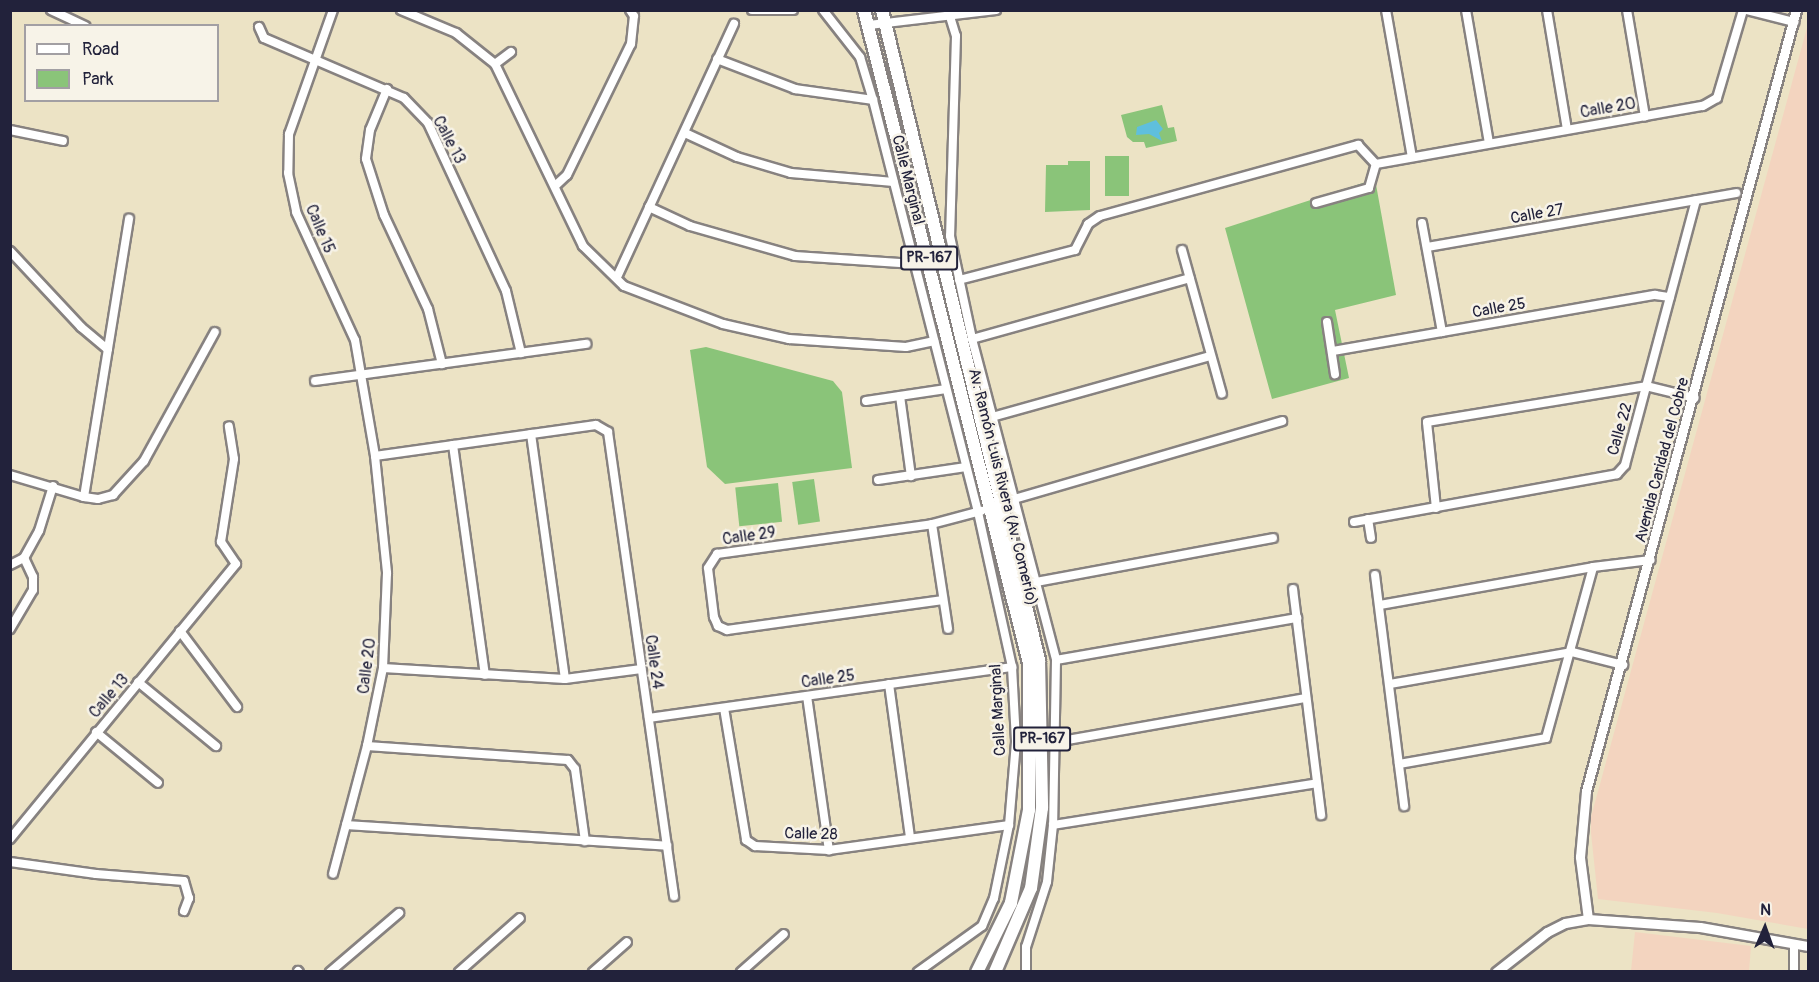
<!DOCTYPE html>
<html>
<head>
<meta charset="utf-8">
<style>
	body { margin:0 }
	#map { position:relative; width:1819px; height:982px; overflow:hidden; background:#ece3c5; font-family:Pangolin,sans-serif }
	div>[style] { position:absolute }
	.built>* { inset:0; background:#f3d4bf }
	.green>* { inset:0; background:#8ac479; transform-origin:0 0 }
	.water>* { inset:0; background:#5fbfdd }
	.roads { filter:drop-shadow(2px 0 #878280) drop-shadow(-2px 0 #878280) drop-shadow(0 2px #878280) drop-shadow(0 -2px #878280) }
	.minor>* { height:8px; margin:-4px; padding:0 4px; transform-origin:4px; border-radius:4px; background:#fff }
	.tertiary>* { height:9px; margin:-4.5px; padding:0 4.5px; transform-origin:4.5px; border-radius:4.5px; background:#fff }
	.trunk>* { height:12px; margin:-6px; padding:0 6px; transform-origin:6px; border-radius:6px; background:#fff }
	span { translate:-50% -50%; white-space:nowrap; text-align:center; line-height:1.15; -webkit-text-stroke:5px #f7f3e8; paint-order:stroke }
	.shield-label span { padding:2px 4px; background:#f7f3e8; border:2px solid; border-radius:4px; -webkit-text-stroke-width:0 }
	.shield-label { font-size:15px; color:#22223b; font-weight:700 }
	.street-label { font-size:16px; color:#22223b }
	.frame { position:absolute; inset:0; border:12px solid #22223b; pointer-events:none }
	.legend { position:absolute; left:24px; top:24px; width:195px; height:78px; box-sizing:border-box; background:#f7f3e8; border:2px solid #a29fa3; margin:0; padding:8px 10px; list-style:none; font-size:18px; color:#22223b }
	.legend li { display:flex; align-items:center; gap:12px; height:30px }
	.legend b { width:30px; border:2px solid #a29fa3 }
	.north { position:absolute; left:1735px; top:898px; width:60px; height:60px; -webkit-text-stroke:4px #f7f3e8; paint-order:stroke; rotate:2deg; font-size:16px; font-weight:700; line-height:24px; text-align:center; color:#22223b }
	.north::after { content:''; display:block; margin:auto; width:21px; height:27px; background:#22223b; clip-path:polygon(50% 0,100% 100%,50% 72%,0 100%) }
</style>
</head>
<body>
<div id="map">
	<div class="built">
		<div style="clip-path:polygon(1808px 24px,1808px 929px,1717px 913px,1598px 899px,1591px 833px,1591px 817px)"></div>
		<div style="clip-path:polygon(1635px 932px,1751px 946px,1749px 971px,1631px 971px)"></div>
	</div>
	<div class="green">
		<div style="clip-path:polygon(1162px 105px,1168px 128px,1174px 127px,1177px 141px,1146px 148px,1144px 142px,1133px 142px,1127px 137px,1121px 115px)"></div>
		<div style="left:1105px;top:156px;width:24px;height:40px"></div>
		<div style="clip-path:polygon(1068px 161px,1090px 161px,1090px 210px,1045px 212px,1046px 165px,1068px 165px)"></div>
		<div style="clip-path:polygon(1375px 179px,1396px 295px,1335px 310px,1349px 378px,1272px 399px,1225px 228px)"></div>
		<div style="clip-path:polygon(706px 347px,833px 381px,842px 392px,852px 468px,725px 484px,707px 467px,690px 350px)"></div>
		<div style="left:814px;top:479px;width:43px;height:22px;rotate:82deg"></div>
		<div style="left:778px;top:483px;width:39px;height:43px;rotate:84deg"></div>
	</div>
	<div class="water">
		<div style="clip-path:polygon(1156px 120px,1163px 129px,1159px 133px,1162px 141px,1149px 134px,1136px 135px,1137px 127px)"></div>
	</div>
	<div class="roads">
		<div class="minor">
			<div style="left:51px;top:10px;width:38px;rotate:25deg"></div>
			<div style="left:333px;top:10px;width:132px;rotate:109.5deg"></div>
			<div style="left:289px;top:134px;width:39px;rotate:91deg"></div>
			<div style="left:288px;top:173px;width:40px;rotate:78deg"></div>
			<div style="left:296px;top:212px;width:141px;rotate:65.3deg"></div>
			<div style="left:355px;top:340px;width:118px;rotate:80.2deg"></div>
			<div style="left:375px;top:456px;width:118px;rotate:84.1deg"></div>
			<div style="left:387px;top:573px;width:95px;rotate:92.4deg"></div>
			<div style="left:383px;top:668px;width:80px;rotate:101.6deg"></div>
			<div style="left:367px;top:746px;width:132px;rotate:104.9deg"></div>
			<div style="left:401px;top:10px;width:60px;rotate:22.7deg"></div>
			<div style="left:456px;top:33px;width:50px;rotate:38.5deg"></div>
			<div style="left:495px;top:64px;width:202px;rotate:64.2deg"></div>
			<div style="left:583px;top:246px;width:57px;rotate:44.3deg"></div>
			<div style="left:624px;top:286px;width:106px;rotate:21deg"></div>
			<div style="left:723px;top:324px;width:68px;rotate:12.8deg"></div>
			<div style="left:789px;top:339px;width:117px;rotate:3.9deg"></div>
			<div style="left:906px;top:347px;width:29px;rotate:-12deg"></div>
			<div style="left:752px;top:10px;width:41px"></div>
			<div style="left:823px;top:10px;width:60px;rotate:51.8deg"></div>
			<div style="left:860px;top:57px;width:45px;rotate:73.2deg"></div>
			<div style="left:873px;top:100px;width:425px;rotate:75.7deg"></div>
			<div style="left:978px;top:512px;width:159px;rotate:77.6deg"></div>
			<div style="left:1012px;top:667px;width:75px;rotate:86.9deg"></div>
			<div style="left:1016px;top:742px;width:83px;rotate:94.8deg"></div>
			<div style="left:1009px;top:825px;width:75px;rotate:101.6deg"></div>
			<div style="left:994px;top:898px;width:30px;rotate:113deg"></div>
			<div style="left:982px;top:926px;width:79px;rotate:144.3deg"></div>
			<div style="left:948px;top:10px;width:27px;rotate:73deg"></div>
			<div style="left:956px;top:36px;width:200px;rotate:91.7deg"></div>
			<div style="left:950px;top:236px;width:105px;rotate:77.9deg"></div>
			<div style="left:972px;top:339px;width:332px;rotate:75.3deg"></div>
			<div style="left:1056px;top:660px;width:165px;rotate:91deg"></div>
			<div style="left:1053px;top:825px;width:57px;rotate:96deg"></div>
			<div style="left:1047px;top:882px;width:68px;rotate:107.9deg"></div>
			<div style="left:1026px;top:947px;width:25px;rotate:90deg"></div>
			<div style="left:1386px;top:10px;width:149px;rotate:80deg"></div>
			<div style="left:1466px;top:10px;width:135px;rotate:80.2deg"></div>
			<div style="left:1547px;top:10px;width:121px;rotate:80.5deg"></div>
			<div style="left:1627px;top:10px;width:108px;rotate:80.4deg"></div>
			<div style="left:1747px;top:10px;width:49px;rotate:14.3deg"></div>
			<div style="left:869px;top:25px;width:128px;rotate:-6.7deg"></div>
			<div style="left:259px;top:27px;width:12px;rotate:66deg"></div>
			<div style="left:264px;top:38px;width:152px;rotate:23.2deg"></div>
			<div style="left:404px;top:98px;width:35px;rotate:46deg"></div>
			<div style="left:428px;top:123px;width:185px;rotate:65.1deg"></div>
			<div style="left:506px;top:291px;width:64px;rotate:76.4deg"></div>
			<div style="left:717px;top:59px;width:84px;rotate:21deg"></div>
			<div style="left:795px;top:89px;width:79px;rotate:8deg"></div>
			<div style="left:495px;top:64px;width:20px;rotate:-37deg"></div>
			<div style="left:387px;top:89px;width:44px;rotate:112.5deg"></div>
			<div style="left:370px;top:130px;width:29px;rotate:98deg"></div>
			<div style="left:366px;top:159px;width:59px;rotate:72.2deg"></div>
			<div style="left:384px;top:215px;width:104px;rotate:64.9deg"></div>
			<div style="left:428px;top:309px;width:57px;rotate:75.7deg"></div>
			<div style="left:10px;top:130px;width:54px;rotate:11.7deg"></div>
			<div style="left:685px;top:133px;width:57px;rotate:24.8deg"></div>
			<div style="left:737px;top:157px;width:56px;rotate:16.5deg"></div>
			<div style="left:791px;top:173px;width:103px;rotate:5deg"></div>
			<div style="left:555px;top:186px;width:16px;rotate:-43deg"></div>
			<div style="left:567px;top:175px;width:146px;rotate:-64deg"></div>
			<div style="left:631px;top:44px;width:28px;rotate:-84deg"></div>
			<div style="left:634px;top:16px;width:7px;rotate:-124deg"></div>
			<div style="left:1316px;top:203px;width:55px;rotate:-15.8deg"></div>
			<div style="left:1369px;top:188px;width:25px;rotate:-74deg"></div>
			<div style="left:649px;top:207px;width:45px;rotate:24.9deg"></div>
			<div style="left:690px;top:226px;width:109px;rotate:15.9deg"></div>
			<div style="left:795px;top:256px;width:120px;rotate:3.8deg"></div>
			<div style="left:1422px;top:223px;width:111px;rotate:79.6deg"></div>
			<div style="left:1427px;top:247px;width:314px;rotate:-9.9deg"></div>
			<div style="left:1182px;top:250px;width:149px;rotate:74.5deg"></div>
			<div style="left:10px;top:251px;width:104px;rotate:46.9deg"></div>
			<div style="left:81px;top:327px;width:35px;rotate:40deg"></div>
			<div style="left:617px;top:277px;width:279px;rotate:-65.2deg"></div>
			<div style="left:959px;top:280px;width:120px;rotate:-14.5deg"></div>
			<div style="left:1075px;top:250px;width:29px;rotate:-63deg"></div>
			<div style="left:1088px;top:224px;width:14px;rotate:-34deg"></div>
			<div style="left:1100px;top:216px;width:268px;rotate:-15.4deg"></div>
			<div style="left:1358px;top:145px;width:26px;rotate:47deg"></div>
			<div style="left:1376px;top:164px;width:332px;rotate:-10.1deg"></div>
			<div style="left:1703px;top:106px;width:16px;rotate:-30deg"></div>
			<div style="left:1717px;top:98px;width:92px;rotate:-73.5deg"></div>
			<div style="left:1327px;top:322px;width:53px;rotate:81.3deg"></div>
			<div style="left:972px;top:339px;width:226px;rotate:-15.6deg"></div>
			<div style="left:1333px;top:351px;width:327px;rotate:-9.9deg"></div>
			<div style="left:1655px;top:295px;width:15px;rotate:8deg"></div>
			<div style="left:315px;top:381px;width:274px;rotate:-7.8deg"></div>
			<div style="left:900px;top:396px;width:81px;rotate:82.2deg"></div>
			<div style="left:866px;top:401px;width:81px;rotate:-8.5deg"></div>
			<div style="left:992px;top:417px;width:227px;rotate:-15.6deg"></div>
			<div style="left:531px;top:434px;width:247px;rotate:82.1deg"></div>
			<div style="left:453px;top:445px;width:232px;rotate:82.1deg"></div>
			<div style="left:375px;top:456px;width:223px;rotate:-8deg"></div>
			<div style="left:596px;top:425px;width:14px;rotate:30deg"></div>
			<div style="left:608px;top:432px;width:469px;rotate:81.9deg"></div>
			<div style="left:10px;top:475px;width:77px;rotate:16.6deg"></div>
			<div style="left:84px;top:497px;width:14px;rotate:8deg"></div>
			<div style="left:98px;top:499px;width:16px;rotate:-15deg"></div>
			<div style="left:113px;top:495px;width:46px;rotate:-47.6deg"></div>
			<div style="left:144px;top:461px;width:147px;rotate:-61.2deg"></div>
			<div style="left:878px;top:480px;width:89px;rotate:-8.4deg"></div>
			<div style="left:84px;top:497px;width:282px;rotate:-80.8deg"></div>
			<div style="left:997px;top:504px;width:297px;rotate:-16.2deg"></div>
			<div style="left:1436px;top:508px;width:86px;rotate:-96deg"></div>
			<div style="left:1427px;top:422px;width:222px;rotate:-9.3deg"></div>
			<div style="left:1646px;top:386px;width:50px;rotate:13.8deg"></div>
			<div style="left:1368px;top:519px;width:19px;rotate:81deg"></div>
			<div style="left:1354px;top:522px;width:267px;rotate:-10.3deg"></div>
			<div style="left:1617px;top:474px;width:12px;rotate:-48deg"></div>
			<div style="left:1625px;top:465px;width:274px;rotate:-75deg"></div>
			<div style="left:932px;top:524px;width:106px;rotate:81.3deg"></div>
			<div style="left:10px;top:565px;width:16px;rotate:-27deg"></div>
			<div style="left:24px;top:558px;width:31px;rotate:-61deg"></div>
			<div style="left:39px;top:531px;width:47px;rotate:-72.7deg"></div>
			<div style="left:1375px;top:575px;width:233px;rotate:82.8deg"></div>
			<div style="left:1036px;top:582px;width:241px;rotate:-10.5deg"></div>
			<div style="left:1293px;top:589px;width:228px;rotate:82.9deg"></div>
			<div style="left:943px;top:600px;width:218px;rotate:172.1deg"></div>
			<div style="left:727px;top:630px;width:10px;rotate:-156deg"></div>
			<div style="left:718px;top:626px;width:10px;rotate:-114deg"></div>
			<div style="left:714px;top:617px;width:49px;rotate:-97deg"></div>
			<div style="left:708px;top:568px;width:17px;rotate:-57deg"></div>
			<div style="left:717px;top:554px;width:217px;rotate:-7.9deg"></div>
			<div style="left:932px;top:524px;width:51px;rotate:-14.9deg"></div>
			<div style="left:1380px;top:605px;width:216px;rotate:-10.1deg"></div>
			<div style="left:1593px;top:567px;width:58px;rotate:-6.9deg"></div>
			<div style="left:10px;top:629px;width:45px;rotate:-59.5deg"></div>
			<div style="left:33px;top:590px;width:13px;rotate:-90deg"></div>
			<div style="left:33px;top:577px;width:21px;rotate:-115deg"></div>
			<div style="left:180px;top:631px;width:95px;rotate:53.1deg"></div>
			<div style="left:1056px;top:660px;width:245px;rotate:-9.9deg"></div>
			<div style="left:383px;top:668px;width:182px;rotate:3.5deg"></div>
			<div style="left:565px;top:679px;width:77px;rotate:-7.5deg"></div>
			<div style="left:138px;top:682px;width:101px;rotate:39.4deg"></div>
			<div style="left:889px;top:684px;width:155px;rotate:82.2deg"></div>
			<div style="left:1390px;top:684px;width:185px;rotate:-10deg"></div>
			<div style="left:1572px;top:652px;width:53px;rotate:14.3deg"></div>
			<div style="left:807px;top:696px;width:156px;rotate:81.9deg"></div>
			<div style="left:724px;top:708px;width:134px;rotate:80.5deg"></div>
			<div style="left:746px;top:840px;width:11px;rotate:34deg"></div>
			<div style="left:755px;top:846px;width:74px;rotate:3.1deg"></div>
			<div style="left:829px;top:850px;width:182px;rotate:-7.9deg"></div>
			<div style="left:649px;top:718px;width:367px;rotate:-8deg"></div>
			<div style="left:96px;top:732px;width:80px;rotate:39.4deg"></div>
			<div style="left:1056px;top:742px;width:254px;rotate:-10deg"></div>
			<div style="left:367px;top:746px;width:201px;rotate:4deg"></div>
			<div style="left:568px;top:760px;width:11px;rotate:52deg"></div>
			<div style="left:575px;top:769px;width:73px;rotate:82.1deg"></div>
			<div style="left:1399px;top:764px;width:149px;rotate:-10deg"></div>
			<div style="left:1546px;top:738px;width:177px;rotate:-74.6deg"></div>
			<div style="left:346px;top:825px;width:322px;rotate:3.7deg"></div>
			<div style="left:1053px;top:825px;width:267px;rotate:-9deg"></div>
			<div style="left:10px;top:839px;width:356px;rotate:-50.6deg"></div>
			<div style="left:236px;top:564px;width:27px;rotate:-124deg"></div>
			<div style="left:221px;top:542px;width:84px;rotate:-81.1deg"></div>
			<div style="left:234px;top:459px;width:33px;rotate:-99deg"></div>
			<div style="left:10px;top:862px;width:87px;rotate:7.9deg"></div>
			<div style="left:96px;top:874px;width:88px;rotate:4.5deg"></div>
			<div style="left:184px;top:881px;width:18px;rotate:74deg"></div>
			<div style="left:189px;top:898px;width:14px;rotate:111deg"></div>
			<div style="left:1794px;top:944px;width:28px;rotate:90deg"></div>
			<div style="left:298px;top:971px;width:1px;rotate:45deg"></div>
			<div style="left:330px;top:972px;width:91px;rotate:-40.5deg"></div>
			<div style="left:459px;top:972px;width:81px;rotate:-41.5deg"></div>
			<div style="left:593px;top:972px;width:45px;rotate:-41.4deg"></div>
			<div style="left:741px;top:972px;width:57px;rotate:-41.5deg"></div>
		</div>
		<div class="tertiary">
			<div style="left:1588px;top:919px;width:63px;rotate:-97.4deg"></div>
			<div style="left:1580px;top:857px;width:66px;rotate:-84.8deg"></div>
			<div style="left:1586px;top:791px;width:809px;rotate:-74.95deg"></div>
			<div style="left:1496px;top:972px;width:65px;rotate:-38.1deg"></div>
			<div style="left:1547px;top:932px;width:20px;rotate:-27deg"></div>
			<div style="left:1565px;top:923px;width:23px;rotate:-10deg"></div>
			<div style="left:1588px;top:919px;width:112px;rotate:4.1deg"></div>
			<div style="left:1700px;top:927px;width:110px;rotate:10deg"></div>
		</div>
		<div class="trunk">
			<div style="left:864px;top:10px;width:674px;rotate:75.82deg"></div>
			<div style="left:1029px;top:663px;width:147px;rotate:90deg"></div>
			<div style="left:1029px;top:810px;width:95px;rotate:101deg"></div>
			<div style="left:1011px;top:903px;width:77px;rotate:116.2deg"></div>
			<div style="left:882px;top:10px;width:669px;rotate:76.42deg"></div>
			<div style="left:1039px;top:660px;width:148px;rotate:88.8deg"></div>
			<div style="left:1042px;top:808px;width:81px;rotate:97.8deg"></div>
			<div style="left:1031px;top:888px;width:91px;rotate:113.2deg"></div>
		</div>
	</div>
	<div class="shield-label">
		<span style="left:929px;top:258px">PR-167</span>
		<span style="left:1042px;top:739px">PR-167</span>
	</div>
	<div class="street-label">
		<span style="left:1608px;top:108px;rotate:-10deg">Calle 20</span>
		<span style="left:449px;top:140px;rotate:62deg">Calle 13</span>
		<span style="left:908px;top:180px;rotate:76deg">Calle Marginal</span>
		<span style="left:1537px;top:214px;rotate:-10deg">Calle 27</span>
		<span style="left:320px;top:229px;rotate:67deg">Calle 15</span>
		<span style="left:1499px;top:308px;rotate:-10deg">Calle 25</span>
		<span style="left:1620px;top:429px;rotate:-74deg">Calle 22</span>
		<span style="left:1662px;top:460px;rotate:-75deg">Avenida Caridad del Cobre</span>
		<span style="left:1003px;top:487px;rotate:76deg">Av. Ramón Luis Rivera (Av. Comerío)</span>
		<span style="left:749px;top:536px;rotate:-8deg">Calle 29</span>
		<span style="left:654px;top:662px;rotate:82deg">Calle 24</span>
		<span style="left:367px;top:666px;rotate:-83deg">Calle 20</span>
		<span style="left:828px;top:679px;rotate:-8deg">Calle 25</span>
		<span style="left:109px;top:696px;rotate:-50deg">Calle 13</span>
		<span style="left:998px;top:710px;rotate:-93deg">Calle Marginal</span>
		<span style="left:811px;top:834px;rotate:1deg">Calle 28</span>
	</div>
	<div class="frame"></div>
	<ul class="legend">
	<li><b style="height:8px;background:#fff"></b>Road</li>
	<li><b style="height:16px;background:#8ac479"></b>Park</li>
	</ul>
	<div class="north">N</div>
</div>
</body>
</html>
